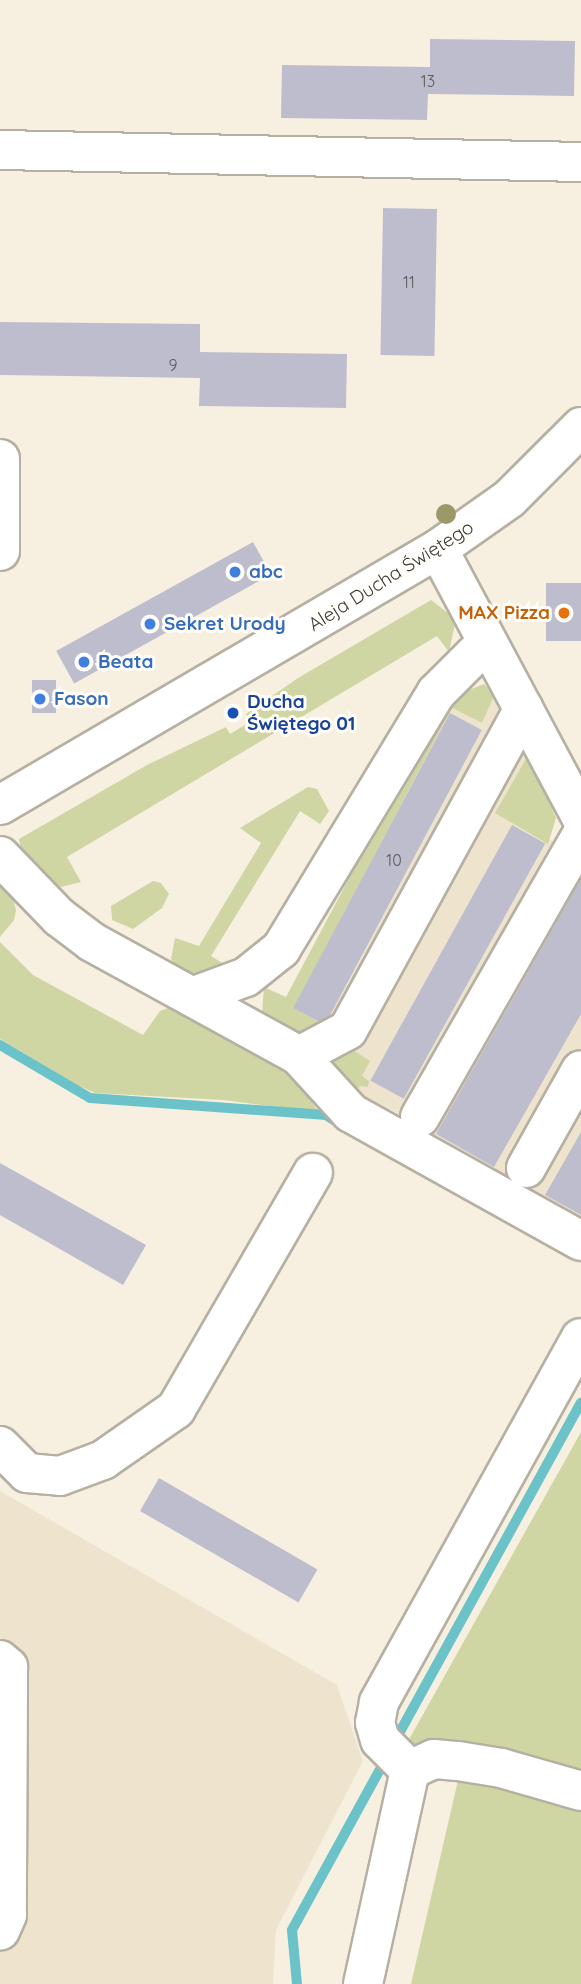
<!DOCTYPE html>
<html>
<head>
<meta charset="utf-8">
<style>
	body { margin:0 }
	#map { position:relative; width:581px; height:1984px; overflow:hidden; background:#f7f0e1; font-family:Quicksand,sans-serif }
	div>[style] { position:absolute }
	.built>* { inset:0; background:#eee4ce }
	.green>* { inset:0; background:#cfd6a4 }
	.stream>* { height:10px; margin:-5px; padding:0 5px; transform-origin:5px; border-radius:5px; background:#6bc3c9 }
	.building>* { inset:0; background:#bebdcd; transform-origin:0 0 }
	.roads { filter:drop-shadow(2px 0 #b6b0a2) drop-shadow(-2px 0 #b6b0a2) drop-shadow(0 2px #b6b0a2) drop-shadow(0 -2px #b6b0a2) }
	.minor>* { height:38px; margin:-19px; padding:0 19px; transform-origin:19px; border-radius:19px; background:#fff }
	.trees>* { width:20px; height:20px; margin:-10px; border-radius:50%; background:#9a9967 }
	.dots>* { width:19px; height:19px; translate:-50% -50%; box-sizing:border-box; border:4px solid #fffefb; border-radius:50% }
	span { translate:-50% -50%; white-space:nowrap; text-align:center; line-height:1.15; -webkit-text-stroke:6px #fffefb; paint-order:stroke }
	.number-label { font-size:16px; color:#5c5b5a }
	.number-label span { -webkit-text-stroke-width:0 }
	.shop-label { font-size:19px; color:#366cbe; font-weight:700 }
	.left { translate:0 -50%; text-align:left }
	.street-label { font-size:19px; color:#3c3a34 }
	.food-label { font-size:19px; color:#c56008; font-weight:700 }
	.right { translate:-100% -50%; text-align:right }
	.transit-label { font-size:19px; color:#164399; font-weight:700 }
</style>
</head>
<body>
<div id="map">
	<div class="built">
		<div style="clip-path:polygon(494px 696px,528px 755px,497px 810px,581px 857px,581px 1218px,390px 1109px,384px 1117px,352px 1098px,365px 1065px,293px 1009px,452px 708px,482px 723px)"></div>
		<div style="clip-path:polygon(0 1491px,337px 1685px,363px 1761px,276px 1930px,273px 1984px,0 1984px)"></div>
	</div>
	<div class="green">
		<div style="clip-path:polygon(431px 600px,456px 619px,449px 652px,437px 636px,67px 857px,81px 882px,61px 887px,52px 882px,21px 849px,19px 839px,147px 765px,226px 727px,230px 734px,250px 722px,246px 714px,298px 678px)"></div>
		<div style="clip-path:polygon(484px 684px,494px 696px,482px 723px,452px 708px,294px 1008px,326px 1026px,296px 1036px,262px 1014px,264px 987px,286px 997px,423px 739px,461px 693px)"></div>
		<div style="clip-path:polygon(528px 755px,556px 818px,548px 844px,495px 813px)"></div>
		<div style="clip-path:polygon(308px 787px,317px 789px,329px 811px,320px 824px,300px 811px,211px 956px,232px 969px,193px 978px,175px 968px,171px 959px,175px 938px,199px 946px,261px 843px,240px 828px)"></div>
		<div style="clip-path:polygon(153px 881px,161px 883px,169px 894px,162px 908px,133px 929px,112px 920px,111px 906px)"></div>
		<div style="clip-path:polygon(0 883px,11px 892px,16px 910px,14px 920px,0 937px)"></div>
		<div style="clip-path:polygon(0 942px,33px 975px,143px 1035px,160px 1011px,176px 1005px,271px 1057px,317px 1096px,312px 1103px,319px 1112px,223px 1100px,95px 1093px,77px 1085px,0 1039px)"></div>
		<div style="clip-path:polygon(352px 1049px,370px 1061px,362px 1076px,369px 1081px,368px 1087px,360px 1086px,352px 1098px,323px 1060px)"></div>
		<div style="clip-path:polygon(581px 1432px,581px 1984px,411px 1984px,465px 1750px,407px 1743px)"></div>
	</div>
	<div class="stream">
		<div style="left:0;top:1045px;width:104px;rotate:30.5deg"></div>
		<div style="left:90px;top:1098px;width:237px;rotate:4.1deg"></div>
		<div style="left:326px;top:1115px;width:17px;rotate:33deg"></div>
		<div style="left:396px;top:1739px;width:384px;rotate:-61.2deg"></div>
		<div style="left:297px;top:1984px;width:54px;rotate:-95.3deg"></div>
		<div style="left:292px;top:1930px;width:192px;rotate:-61.3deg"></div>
	</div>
	<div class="building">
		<div style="clip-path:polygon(430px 39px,575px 41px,574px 96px,428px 94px,427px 120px,281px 118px,282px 65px,430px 67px)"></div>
		<div style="left:383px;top:208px;width:54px;height:147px;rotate:1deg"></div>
		<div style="clip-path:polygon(0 322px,200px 324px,200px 352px,347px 354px,346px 408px,199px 406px,200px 378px,0 375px)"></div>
		<div style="left:253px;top:542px;width:37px;height:225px;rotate:61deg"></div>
		<div style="left:581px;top:583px;width:58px;height:35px;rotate:90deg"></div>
		<div style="left:32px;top:680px;width:24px;height:33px"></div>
		<div style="left:450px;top:713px;width:36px;height:334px;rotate:28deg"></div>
		<div style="left:512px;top:825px;width:38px;height:292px;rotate:29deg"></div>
		<div style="clip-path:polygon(581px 879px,581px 1014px,494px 1167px,436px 1134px)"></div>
		<div style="clip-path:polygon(581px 1132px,581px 1215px,545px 1195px)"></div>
		<div style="clip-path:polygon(0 1163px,146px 1245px,123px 1285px,0 1215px)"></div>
		<div style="left:159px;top:1478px;width:183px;height:38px;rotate:30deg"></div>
	</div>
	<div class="roads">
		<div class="minor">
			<div style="left:0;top:150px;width:581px;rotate:1.18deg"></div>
			<div style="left:0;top:459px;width:92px;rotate:90deg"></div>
			<div style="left:438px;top:549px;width:304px;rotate:61.9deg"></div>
			<div style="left:0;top:805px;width:507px;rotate:-30.31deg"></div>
			<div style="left:438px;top:549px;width:87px;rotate:-35.2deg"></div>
			<div style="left:509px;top:499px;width:102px;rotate:-45deg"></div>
			<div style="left:0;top:856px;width:85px;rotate:46deg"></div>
			<div style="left:59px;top:917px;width:41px;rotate:37.1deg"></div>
			<div style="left:92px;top:942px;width:236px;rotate:28.8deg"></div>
			<div style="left:299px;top:1056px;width:77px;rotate:47.6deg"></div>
			<div style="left:351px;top:1113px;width:263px;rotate:29.1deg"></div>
			<div style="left:194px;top:996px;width:55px;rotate:-20.1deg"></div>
			<div style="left:246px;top:977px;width:45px;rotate:-38.7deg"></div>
			<div style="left:281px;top:949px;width:299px;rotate:-58.8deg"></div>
			<div style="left:436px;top:693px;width:72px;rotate:-45deg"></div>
			<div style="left:299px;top:1056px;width:55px;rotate:-28deg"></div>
			<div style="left:348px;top:1030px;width:366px;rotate:-61.3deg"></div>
			<div style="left:420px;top:1117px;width:324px;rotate:-60.2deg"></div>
			<div style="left:526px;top:1168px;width:112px;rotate:-60.7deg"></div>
			<div style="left:0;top:1446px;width:38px;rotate:45deg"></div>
			<div style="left:27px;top:1473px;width:33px;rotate:5deg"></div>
			<div style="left:60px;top:1476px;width:46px;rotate:-20.4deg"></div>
			<div style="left:103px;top:1460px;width:89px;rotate:-34.9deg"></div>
			<div style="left:176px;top:1409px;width:273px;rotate:-59.9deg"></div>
			<div style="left:0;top:1660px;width:11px;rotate:41deg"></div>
			<div style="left:8px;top:1667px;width:22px;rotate:90deg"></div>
			<div style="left:8px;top:1689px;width:226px;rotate:90.3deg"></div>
			<div style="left:7px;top:1915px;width:17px;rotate:114deg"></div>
			<div style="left:410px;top:1770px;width:26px;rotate:-25deg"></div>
			<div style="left:434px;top:1759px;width:24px;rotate:5deg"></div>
			<div style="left:458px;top:1761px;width:44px;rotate:9.2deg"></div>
			<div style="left:501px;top:1768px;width:83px;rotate:16deg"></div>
			<div style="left:363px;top:1984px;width:219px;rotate:-77.6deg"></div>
			<div style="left:410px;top:1770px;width:42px;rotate:-135deg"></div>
			<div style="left:380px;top:1740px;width:18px;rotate:-106deg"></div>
			<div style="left:375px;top:1723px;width:21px;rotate:-79deg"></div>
			<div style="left:379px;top:1702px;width:416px;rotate:-61deg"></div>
		</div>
	</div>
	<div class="trees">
		<div style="left:446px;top:514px"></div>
	</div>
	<div class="dots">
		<div style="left:235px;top:572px;background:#3f7fe0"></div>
		<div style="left:564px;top:613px;background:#e8710a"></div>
		<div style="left:150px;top:624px;background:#3f7fe0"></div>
		<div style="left:84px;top:662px;background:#3f7fe0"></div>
		<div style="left:40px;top:699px;background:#3f7fe0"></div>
		<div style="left:233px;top:713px;background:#1a4fb4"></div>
	</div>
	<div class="number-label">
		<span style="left:428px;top:81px">13</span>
		<span style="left:409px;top:282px">11</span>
		<span style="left:173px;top:365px">9</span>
		<span style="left:394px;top:860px">10</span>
	</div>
	<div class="shop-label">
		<span class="left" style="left:249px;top:572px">abc</span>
		<span class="left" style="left:164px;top:624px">Sekret Urody</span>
		<span class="left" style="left:98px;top:662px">Beata</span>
		<span class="left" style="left:54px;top:699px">Fason</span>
	</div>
	<div class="street-label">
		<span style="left:391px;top:576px;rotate:-32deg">Aleja Ducha Świętego</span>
	</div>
	<div class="food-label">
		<span class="right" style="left:550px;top:613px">MAX Pizza</span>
	</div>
	<div class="transit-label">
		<span class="left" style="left:247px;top:713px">Ducha<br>Świętego 01</span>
	</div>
</div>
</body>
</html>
